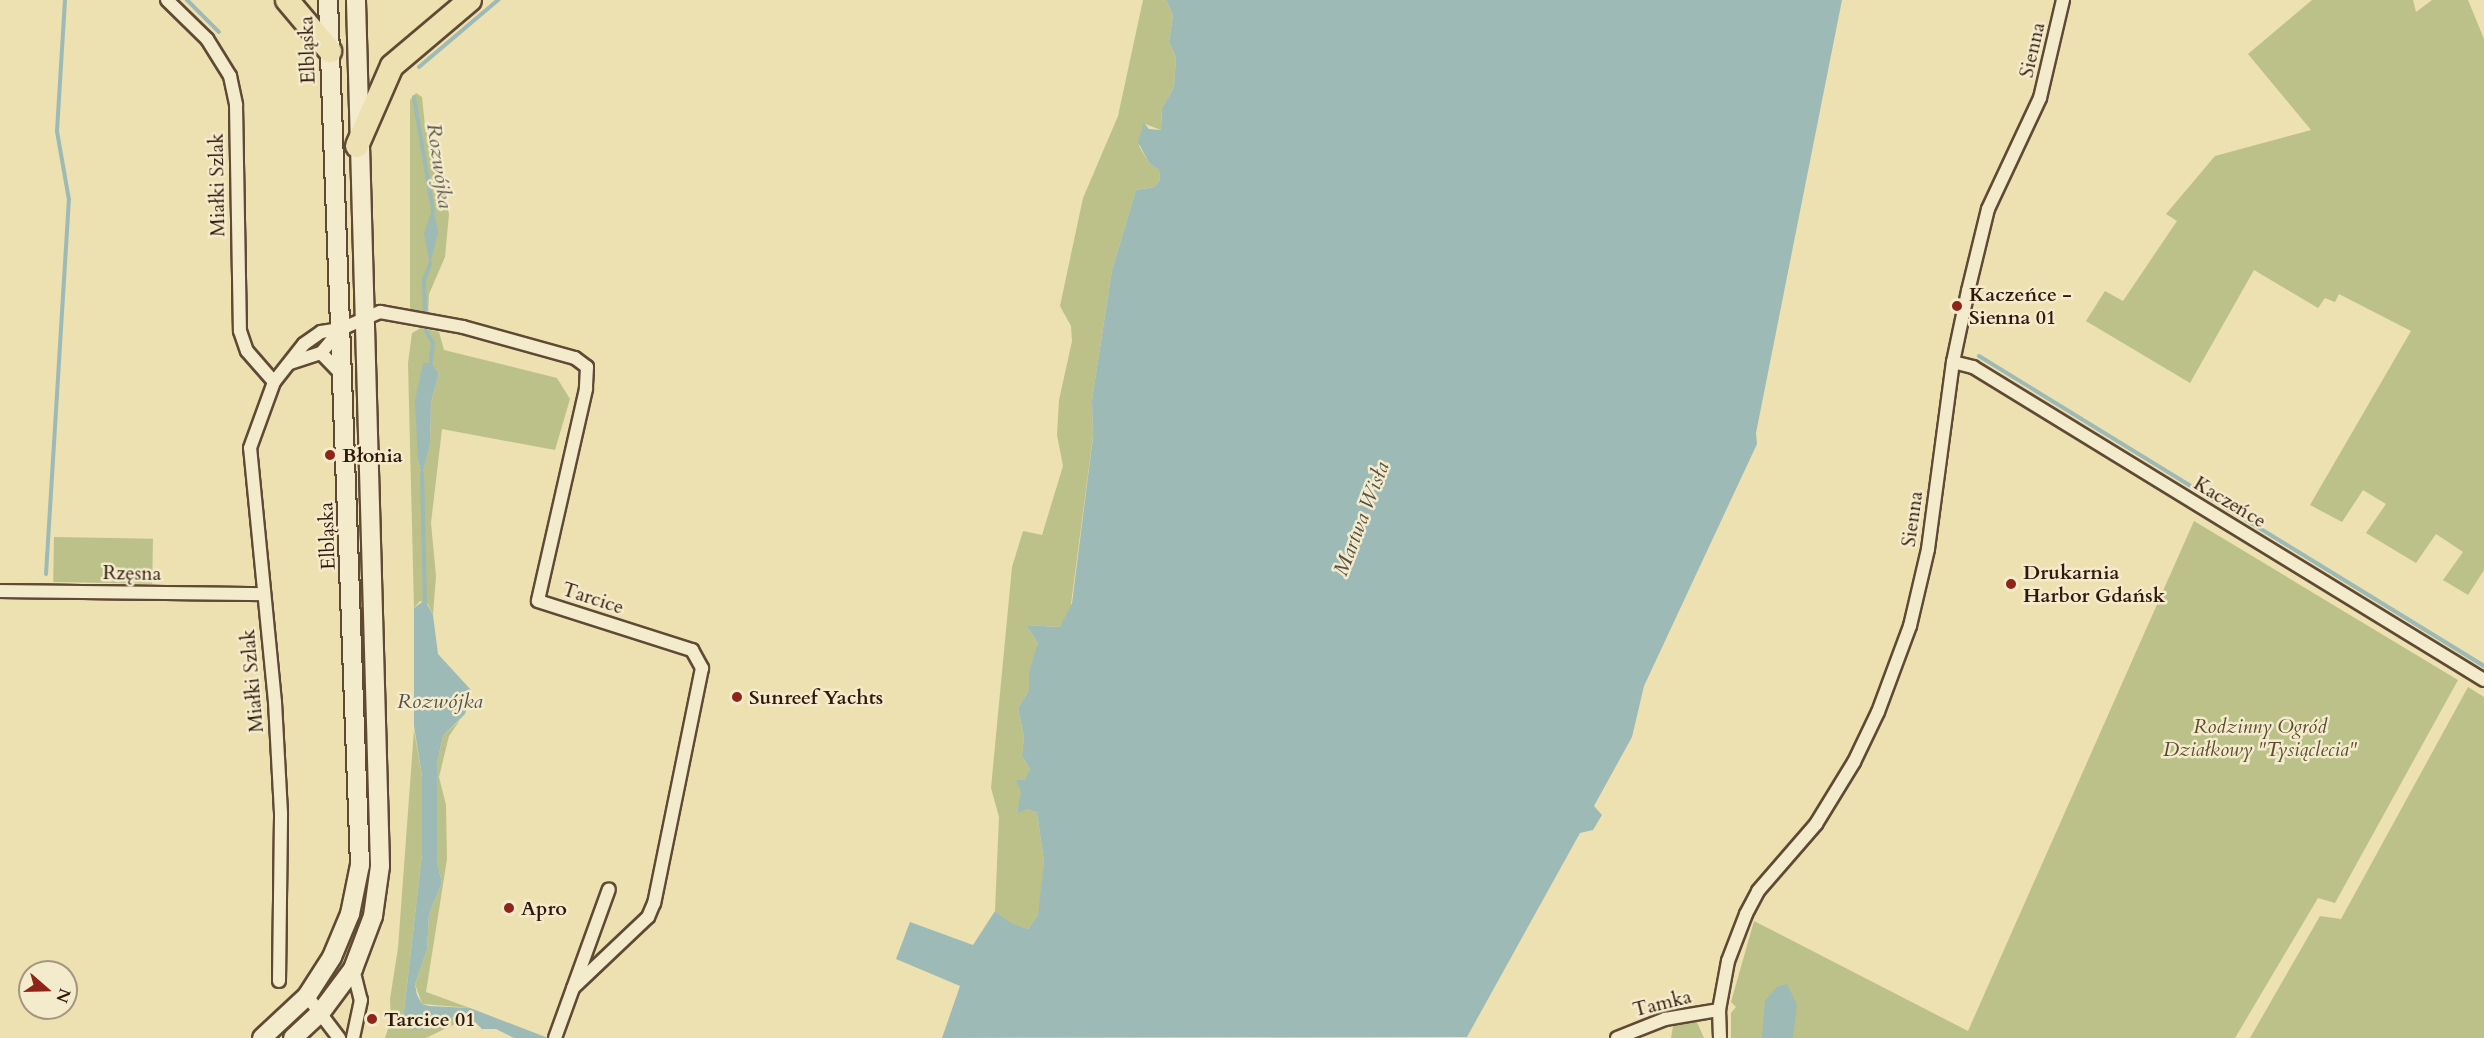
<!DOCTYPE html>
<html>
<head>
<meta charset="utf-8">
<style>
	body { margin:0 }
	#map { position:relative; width:2484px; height:1038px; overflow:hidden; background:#ede0b1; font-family:Cardo,serif }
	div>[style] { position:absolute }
	.green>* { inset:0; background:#bbc189; transform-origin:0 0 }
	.water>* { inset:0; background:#9dbab6 }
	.stream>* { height:4px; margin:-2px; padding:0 2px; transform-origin:2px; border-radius:2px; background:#9dbab6 }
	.roads { filter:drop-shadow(2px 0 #5f4a34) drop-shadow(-2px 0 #5f4a34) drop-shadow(0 2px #5f4a34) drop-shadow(0 -2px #5f4a34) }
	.street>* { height:12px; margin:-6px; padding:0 6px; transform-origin:6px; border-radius:6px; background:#f3ebcc }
	.secondary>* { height:18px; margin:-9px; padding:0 9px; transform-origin:9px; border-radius:9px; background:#f3ebcc }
	.highway>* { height:22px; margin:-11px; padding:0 11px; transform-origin:11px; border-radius:11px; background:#ede0b1 }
	.dots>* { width:16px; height:16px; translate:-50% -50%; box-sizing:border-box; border:3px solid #f3ebcc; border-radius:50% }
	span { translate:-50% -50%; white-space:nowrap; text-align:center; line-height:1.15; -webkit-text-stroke:5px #f3ebcc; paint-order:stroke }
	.street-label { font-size:20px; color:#30180b }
	.poi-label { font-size:20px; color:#30180b; font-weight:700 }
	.left { translate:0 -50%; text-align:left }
	.park-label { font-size:20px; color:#5a4b31; font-style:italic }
	.water-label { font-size:21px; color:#565147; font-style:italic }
	.north { position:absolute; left:18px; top:960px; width:60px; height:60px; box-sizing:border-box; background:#f3ebcc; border:2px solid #a5977f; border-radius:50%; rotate:110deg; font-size:16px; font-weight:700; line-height:24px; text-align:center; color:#30180b }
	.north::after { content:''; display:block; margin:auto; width:21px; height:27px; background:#8f2418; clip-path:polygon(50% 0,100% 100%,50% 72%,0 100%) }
</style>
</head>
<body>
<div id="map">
	<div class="green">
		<div style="clip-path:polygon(1143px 0,1166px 0,1173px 15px,1169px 42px,1176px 57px,1174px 87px,1162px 108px,1161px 130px,1145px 124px,1139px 146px,1149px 163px,1159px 170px,1160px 180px,1154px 187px,1136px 190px,1112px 270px,1092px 400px,1093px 436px,1070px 612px,1060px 627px,1026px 625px,1038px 643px,1029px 690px,1018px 708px,1024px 737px,1022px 756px,1030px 769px,1017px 812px,1028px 809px,1037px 813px,1044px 862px,1043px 897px,1038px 915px,1028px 929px,1010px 923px,995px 911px,999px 817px,991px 788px,1012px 567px,1023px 531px,1042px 535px,1063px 466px,1057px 435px,1059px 400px,1072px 341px,1071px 326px,1060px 306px,1083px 198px,1118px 116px)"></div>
		<div style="clip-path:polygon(2312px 0,2413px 0,2416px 12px,2432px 0,2468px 0,2484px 39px,2484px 570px,2468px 595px,2443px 580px,2463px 552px,2436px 534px,2416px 563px,2366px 533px,2386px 504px,2363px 490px,2342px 522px,2310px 505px,2411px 331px,2339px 294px,2335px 302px,2325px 298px,2318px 308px,2254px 270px,2190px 383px,2086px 321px,2105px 291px,2123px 301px,2177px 221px,2166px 214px,2215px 156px,2311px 130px,2248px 54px)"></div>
		<div style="clip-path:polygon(416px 93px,422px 97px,425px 126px,449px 214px,445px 257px,429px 294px,428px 315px,410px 311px,410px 100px)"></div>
		<div style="clip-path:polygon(evenodd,421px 328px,439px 332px,444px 350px,557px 378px,570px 399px,555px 450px,442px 429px,431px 523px,436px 576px,433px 615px,428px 604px,420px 601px,414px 608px,408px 363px,412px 333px,421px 328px,423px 363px,432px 363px,439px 374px,431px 402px,430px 445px,422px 475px,418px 460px,423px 363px)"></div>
		<div style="clip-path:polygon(2194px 521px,2458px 680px,2335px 903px,2318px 898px,2235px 1038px,1731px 1038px,1731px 1013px,1736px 1007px,1731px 1002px,1754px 921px,1968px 1031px)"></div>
		<div style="left:54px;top:537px;width:99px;height:45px;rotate:1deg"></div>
		<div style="clip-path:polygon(2468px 687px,2484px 697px,2484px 1038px,2250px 1038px,2320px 916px,2341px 919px)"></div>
		<div style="clip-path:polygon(460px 720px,449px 736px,439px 777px,446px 805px,447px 859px,426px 992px,470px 1008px,422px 1004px,415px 984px,427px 950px,429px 914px,442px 883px,437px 862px,437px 763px,443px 736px)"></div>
		<div style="clip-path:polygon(414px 730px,422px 776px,422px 854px,403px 1020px,434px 1028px,453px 1017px,457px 1023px,426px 1038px,385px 1038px,391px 1020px,390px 999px,398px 948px)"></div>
		<div style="clip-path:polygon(1696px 1020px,1704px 1038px,1671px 1038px,1673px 1026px)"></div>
	</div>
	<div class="water">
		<div style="clip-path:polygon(1166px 0,1842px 0,1756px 433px,1757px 444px,1644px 686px,1632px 737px,1594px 806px,1602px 815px,1593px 830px,1580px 833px,1467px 1037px,942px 1038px,960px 986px,896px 959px,910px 922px,973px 945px,995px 911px,1011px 923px,1028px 929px,1038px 915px,1044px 862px,1037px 813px,1028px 809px,1017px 813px,1021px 792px,1016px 780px,1025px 780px,1030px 769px,1022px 756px,1024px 737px,1018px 708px,1029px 690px,1029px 672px,1038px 643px,1026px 625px,1060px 627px,1072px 603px,1093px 437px,1092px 400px,1112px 270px,1136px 190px,1154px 187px,1160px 180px,1159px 170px,1149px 163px,1138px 142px,1144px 123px,1149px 129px,1161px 130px,1162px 108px,1174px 87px,1176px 57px,1169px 42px,1173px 15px)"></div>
		<div style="clip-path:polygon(433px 207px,438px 232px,430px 266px,424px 233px)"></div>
		<div style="clip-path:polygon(423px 363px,432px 363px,439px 374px,431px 402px,430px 445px,422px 476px,418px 460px,415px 401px)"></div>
		<div style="clip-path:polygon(425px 600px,433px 615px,438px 654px,471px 690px,465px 714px,443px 736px,437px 763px,437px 862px,442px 883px,429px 914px,427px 950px,415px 984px,417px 995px,422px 1004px,429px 1006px,470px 1008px,548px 1038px,514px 1038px,496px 1029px,482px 1029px,475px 1022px,457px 1023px,453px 1017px,434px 1028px,412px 1030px,403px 1020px,422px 854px,422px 776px,414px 726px,414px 608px)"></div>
		<div style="clip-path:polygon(1787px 984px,1797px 1005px,1793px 1038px,1762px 1038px,1765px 1001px,1777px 987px)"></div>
	</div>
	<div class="stream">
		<div style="left:187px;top:0;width:45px;rotate:45deg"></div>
		<div style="left:419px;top:67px;width:104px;rotate:-40.3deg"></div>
		<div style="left:414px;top:97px;width:116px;rotate:80.5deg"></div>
		<div style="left:425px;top:311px;width:31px;rotate:-92deg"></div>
		<div style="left:424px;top:280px;width:17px;rotate:-69deg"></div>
		<div style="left:426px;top:331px;width:14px;rotate:60deg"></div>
		<div style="left:433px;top:343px;width:23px;rotate:97deg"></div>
		<div style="left:1979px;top:356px;width:593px;rotate:31.54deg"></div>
		<div style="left:422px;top:473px;width:130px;rotate:88.7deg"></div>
		<div style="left:46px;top:574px;width:375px;rotate:-86.5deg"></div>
		<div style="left:69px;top:200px;width:70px;rotate:-99.9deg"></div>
		<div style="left:57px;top:131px;width:131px;rotate:-86.5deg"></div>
	</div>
	<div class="roads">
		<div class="street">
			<div style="left:167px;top:0;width:56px;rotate:44.3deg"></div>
			<div style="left:207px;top:39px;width:44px;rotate:58.1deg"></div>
			<div style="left:230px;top:76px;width:30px;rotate:78deg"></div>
			<div style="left:236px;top:105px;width:226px;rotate:89deg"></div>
			<div style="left:240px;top:331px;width:21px;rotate:71deg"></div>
			<div style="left:247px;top:351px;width:41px;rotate:48.9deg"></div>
			<div style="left:321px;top:353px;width:32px;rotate:46deg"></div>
			<div style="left:1953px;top:362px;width:21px;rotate:14deg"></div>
			<div style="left:1973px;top:367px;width:599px;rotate:31.49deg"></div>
			<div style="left:290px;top:363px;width:33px;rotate:-18deg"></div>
			<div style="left:321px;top:353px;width:30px;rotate:-50deg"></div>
			<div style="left:0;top:591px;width:264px;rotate:0.7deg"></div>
			<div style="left:353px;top:969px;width:32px;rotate:76deg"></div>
			<div style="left:361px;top:1000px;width:39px;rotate:102deg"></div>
			<div style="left:279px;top:981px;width:168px;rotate:-89.3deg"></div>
			<div style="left:281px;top:813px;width:111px;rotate:-93.1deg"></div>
			<div style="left:275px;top:702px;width:255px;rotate:-95.6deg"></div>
			<div style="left:250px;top:448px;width:70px;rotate:-70deg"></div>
			<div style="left:274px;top:382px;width:48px;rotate:-51.7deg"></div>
			<div style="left:304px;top:344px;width:21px;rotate:-35deg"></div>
			<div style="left:321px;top:332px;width:20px;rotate:-9deg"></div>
			<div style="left:341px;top:329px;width:43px;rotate:-23.6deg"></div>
			<div style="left:380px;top:312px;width:84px;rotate:10.2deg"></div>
			<div style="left:463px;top:327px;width:116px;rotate:15.5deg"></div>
			<div style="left:575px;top:358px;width:15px;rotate:37deg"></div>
			<div style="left:587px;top:367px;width:22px;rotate:93deg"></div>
			<div style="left:586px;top:389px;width:217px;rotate:102.8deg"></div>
			<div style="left:538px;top:601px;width:162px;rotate:17.7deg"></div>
			<div style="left:692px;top:650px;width:21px;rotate:61deg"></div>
			<div style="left:702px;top:668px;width:240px;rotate:101.5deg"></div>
			<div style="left:654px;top:903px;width:15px;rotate:113deg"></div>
			<div style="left:648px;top:917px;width:103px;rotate:136.6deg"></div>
			<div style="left:307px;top:996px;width:53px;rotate:52.7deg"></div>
			<div style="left:555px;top:1038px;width:158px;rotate:-70.1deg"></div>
			<div style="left:1617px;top:1038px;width:52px;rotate:-21.6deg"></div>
			<div style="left:1665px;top:1019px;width:55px;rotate:-9.5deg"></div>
			<div style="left:1720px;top:1038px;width:28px;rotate:-92deg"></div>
			<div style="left:1719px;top:1010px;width:50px;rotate:-79.6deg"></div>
			<div style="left:1728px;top:961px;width:50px;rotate:-69deg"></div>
			<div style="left:1746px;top:914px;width:26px;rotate:-62deg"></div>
			<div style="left:1758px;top:891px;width:89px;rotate:-49.1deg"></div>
			<div style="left:1816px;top:824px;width:73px;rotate:-58.5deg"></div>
			<div style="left:1854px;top:762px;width:55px;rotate:-64.4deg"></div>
			<div style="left:1878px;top:712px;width:92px;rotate:-69.6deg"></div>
			<div style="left:1910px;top:626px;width:79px;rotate:-76.8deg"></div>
			<div style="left:1928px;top:549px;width:189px;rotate:-82.4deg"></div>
			<div style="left:1953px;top:362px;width:73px;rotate:-78.1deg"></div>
			<div style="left:1968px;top:291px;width:84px;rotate:-76.3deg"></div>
			<div style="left:1988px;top:209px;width:123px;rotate:-64.9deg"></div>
			<div style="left:2040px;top:98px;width:101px;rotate:-76.8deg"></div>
		</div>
		<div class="secondary">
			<div style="left:262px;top:1038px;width:62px;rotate:-43deg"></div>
			<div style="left:307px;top:996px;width:46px;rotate:-57.3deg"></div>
			<div style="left:332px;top:957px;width:47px;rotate:-67.3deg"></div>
			<div style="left:350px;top:914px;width:50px;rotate:-78.5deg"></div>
			<div style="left:360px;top:865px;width:866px;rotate:-92.12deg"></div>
			<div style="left:293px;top:1038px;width:38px;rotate:-43deg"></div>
			<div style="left:321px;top:1012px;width:54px;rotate:-53.3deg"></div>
			<div style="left:353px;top:969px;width:57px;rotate:-69.3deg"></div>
			<div style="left:373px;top:916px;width:50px;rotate:-82deg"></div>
			<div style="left:380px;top:866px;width:866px;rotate:-91.59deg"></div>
		</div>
		<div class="highway">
			<div style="left:287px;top:0;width:67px;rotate:49.9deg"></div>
			<div style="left:357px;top:146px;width:87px;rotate:-66.4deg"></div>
			<div style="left:392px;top:66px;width:102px;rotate:-40.2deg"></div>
		</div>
	</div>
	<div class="dots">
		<div style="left:1957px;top:306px;background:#8f2418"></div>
		<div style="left:330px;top:455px;background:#8f2418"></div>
		<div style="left:2011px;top:584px;background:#8f2418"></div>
		<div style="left:737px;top:697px;background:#8f2418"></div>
		<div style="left:509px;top:908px;background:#8f2418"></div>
		<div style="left:372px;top:1019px;background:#8f2418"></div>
	</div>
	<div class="street-label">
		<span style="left:307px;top:50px;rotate:-92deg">Elbląska</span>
		<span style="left:2032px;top:50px;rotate:-77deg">Sienna</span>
		<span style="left:217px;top:185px;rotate:-91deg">Miałki Szlak</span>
		<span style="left:2230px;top:502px;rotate:31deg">Kaczeńce</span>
		<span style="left:1912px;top:519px;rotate:-82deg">Sienna</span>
		<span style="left:327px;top:536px;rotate:-92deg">Elbląska</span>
		<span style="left:132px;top:573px;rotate:1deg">Rzęsna</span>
		<span style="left:593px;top:598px;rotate:18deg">Tarcice</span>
		<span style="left:252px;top:681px;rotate:-95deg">Miałki Szlak</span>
		<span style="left:1662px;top:1003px;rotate:-14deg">Tamka</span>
	</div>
	<div class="poi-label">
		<span class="left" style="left:1969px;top:306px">Kaczeńce -<br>Sienna 01</span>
		<span class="left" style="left:342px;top:455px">Błonia</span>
		<span class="left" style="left:2023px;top:584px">Drukarnia<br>Harbor Gdańsk</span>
		<span class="left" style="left:749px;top:697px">Sunreef Yachts</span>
		<span class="left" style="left:521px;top:908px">Apro</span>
		<span class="left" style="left:384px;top:1019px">Tarcice 01</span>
	</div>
	<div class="park-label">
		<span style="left:2260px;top:738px">Rodzinny Ogród<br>Działkowy "Tysiąclecia"</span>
	</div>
	<div class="water-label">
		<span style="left:439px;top:166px;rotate:82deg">Rozwójka</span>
		<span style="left:1362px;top:519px;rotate:-69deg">Martwa Wisła</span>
		<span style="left:440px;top:702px">Rozwójka</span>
	</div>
	<div class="north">N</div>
</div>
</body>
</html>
